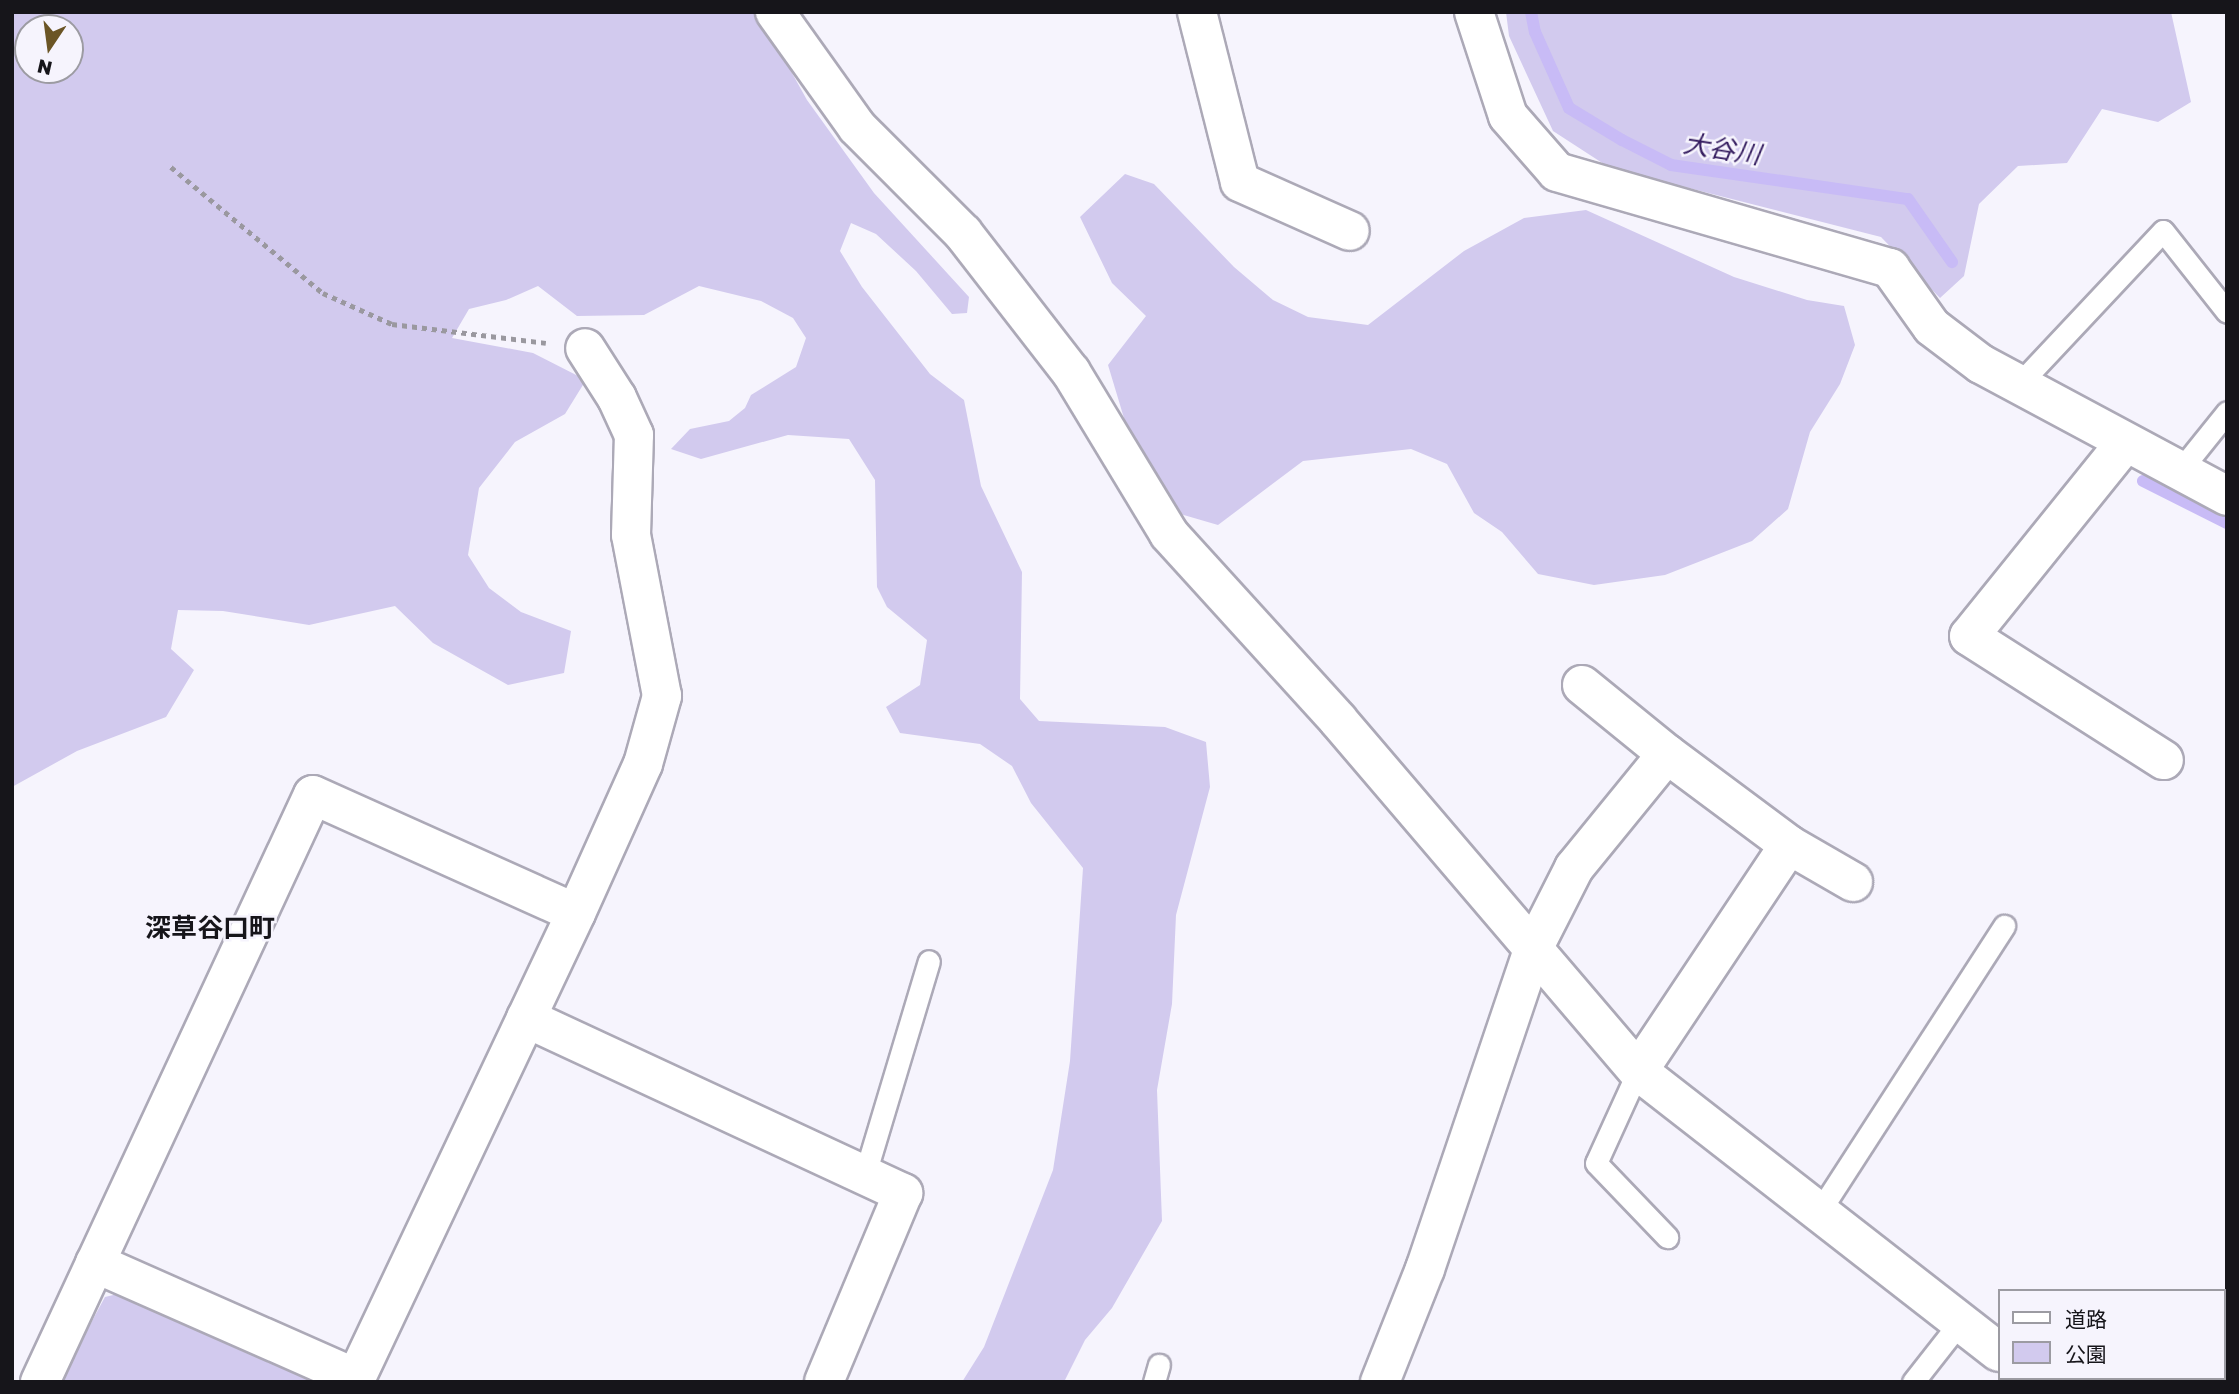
<!DOCTYPE html>
<html>
<head>
<meta charset="utf-8">
<style>
	body { margin:0 }
	#map { position:relative; width:2239px; height:1394px; overflow:hidden; background:#f6f4fd; font-family:"Golos Text","Noto Sans JP",sans-serif }
	div>[style] { position:absolute }
	.green>* { inset:0; background:#d2caee }
	.stream>* { height:12px; margin:-6px; padding:0 6px; transform-origin:6px; border-radius:6px; background:#c8bbf6 }
	.path>* { height:4.5px; margin-top:-2.25px; transform-origin:0; background:repeating-linear-gradient(90deg,#9a989f 0 5px,transparent 0 10px) }
	.roads { filter:drop-shadow(2px 0 #aca9b7) drop-shadow(-2px 0 #aca9b7) drop-shadow(0 2px #aca9b7) drop-shadow(0 -2px #aca9b7) }
	.lane>* { height:21px; margin:-10.5px; padding:0 10.5px; transform-origin:10.5px; border-radius:10.5px; background:#fff }
	.street>* { height:38px; margin:-19px; padding:0 19px; transform-origin:19px; border-radius:19px; background:#fff }
	span { translate:-50% -50%; white-space:nowrap; text-align:center; line-height:1.15; -webkit-text-stroke:5px #f6f4fd; paint-order:stroke }
	.water-label { font-size:26px; color:#341c5f; font-style:italic }
	.neighbourhood-label { font-size:26px; color:#16151a; font-weight:700 }
	.frame { position:absolute; inset:0; border:14px solid #16151a; pointer-events:none }
	.legend { position:absolute; left:1998px; top:1289px; width:228px; height:91px; box-sizing:border-box; background:#f6f4fd; border:2px solid #9c9ba2; margin:0; padding:9px 12px; list-style:none; font-size:21px; color:#16151a }
	.legend li { display:flex; align-items:center; gap:14px; height:35px }
	.legend b { width:35px; border:2px solid #9c9ba2 }
	.north { position:absolute; left:14px; top:14px; width:70px; height:70px; box-sizing:border-box; background:#f6f4fd; border:2px solid #9c9ba2; border-radius:50%; rotate:193deg; font-size:19px; font-weight:700; line-height:28px; text-align:center; color:#16151a }
	.north::after { content:''; display:block; margin:auto; width:24px; height:32px; background:#6b5525; clip-path:polygon(50% 0,100% 100%,50% 72%,0 100%) }
</style>
</head>
<body>
<div id="map">
	<div class="green">
		<div style="clip-path:polygon(evenodd,12px 12px,758px 12px,807px 100px,874px 193px,969px 297px,967px 313px,952px 314px,916px 271px,876px 234px,851px 223px,840px 251px,862px 287px,930px 374px,964px 400px,981px 486px,1022px 572px,1020px 699px,1039px 721px,1165px 727px,1206px 742px,1210px 787px,1176px 915px,1172px 1004px,1157px 1090px,1162px 1221px,1112px 1308px,1085px 1340px,1064px 1382px,962px 1382px,984px 1347px,1053px 1170px,1070px 1061px,1083px 868px,1031px 803px,1012px 766px,980px 744px,900px 733px,886px 707px,920px 685px,927px 640px,887px 607px,877px 587px,875px 480px,849px 439px,788px 435px,701px 459px,671px 449px,690px 429px,729px 421px,745px 408px,751px 395px,796px 367px,806px 338px,793px 318px,761px 301px,699px 286px,644px 315px,577px 316px,538px 286px,506px 300px,469px 309px,452px 338px,533px 353px,586px 380px,565px 414px,515px 442px,479px 488px,468px 555px,489px 588px,521px 612px,571px 631px,564px 673px,508px 685px,433px 643px,395px 606px,309px 625px,223px 611px,178px 610px,171px 649px,194px 670px,166px 717px,77px 751px,12px 787px,12px 12px,28px 28px,70px 28px,70px 70px,28px 70px,28px 28px)"></div>
		<div style="clip-path:polygon(1506px 12px,2171px 12px,2191px 102px,2158px 122px,2102px 109px,2067px 163px,2018px 166px,1979px 204px,1964px 276px,1940px 298px,1881px 237px,1610px 168px,1553px 131px,1509px 36px)"></div>
		<div style="clip-path:polygon(1125px 174px,1154px 184px,1234px 267px,1273px 300px,1308px 317px,1368px 325px,1464px 251px,1524px 218px,1586px 210px,1734px 277px,1807px 300px,1844px 306px,1855px 345px,1840px 384px,1810px 432px,1788px 509px,1752px 541px,1665px 575px,1594px 585px,1538px 574px,1502px 532px,1474px 513px,1447px 464px,1411px 449px,1303px 461px,1218px 525px,1170px 511px,1133px 448px,1108px 365px,1146px 316px,1112px 283px,1080px 217px)"></div>
		<div style="clip-path:polygon(130px 1291px,312px 1378px,314px 1382px,59px 1382px,105px 1297px)"></div>
	</div>
	<div class="stream">
		<div style="left:1531px;top:12px;width:20px;rotate:79deg"></div>
		<div style="left:1535px;top:32px;width:83px;rotate:65.9deg"></div>
		<div style="left:1569px;top:108px;width:62px;rotate:31.1deg"></div>
		<div style="left:1622px;top:140px;width:55px;rotate:27deg"></div>
		<div style="left:1671px;top:165px;width:239px;rotate:8.2deg"></div>
		<div style="left:1908px;top:199px;width:77px;rotate:55.1deg"></div>
		<div style="left:2143px;top:481px;width:94px;rotate:26.6deg"></div>
	</div>
	<div class="path">
		<div style="left:171px;top:167px;width:197px;rotate:39.7deg"></div>
		<div style="left:323px;top:293px;width:76px;rotate:24.2deg"></div>
		<div style="left:392px;top:324px;width:155px;rotate:7deg"></div>
	</div>
	<div class="roads">
		<div class="lane">
			<div style="left:2021px;top:382px;width:207px;rotate:-46.8deg"></div>
			<div style="left:2163px;top:231px;width:103px;rotate:51.7deg"></div>
			<div style="left:2178px;top:473px;width:78px;rotate:-51.2deg"></div>
			<div style="left:1638px;top:1071px;width:101px;rotate:114.5deg"></div>
			<div style="left:1596px;top:1163px;width:103px;rotate:46.2deg"></div>
			<div style="left:865px;top:1174px;width:222px;rotate:-73.3deg"></div>
			<div style="left:1819px;top:1212px;width:341px;rotate:-57.1deg"></div>
			<div style="left:2223px;top:1322px;width:6px;rotate:-51deg"></div>
			<div style="left:1154px;top:1382px;width:18px;rotate:-74deg"></div>
			<div style="left:1913px;top:1382px;width:76px;rotate:-51.9deg"></div>
			<div style="left:2185px;top:1382px;width:4px;rotate:-63deg"></div>
		</div>
		<div class="street">
			<div style="left:775px;top:12px;width:141px;rotate:54.5deg"></div>
			<div style="left:857px;top:127px;width:150px;rotate:45deg"></div>
			<div style="left:963px;top:233px;width:176px;rotate:52.2deg"></div>
			<div style="left:1071px;top:372px;width:189px;rotate:58.8deg"></div>
			<div style="left:1169px;top:534px;width:251px;rotate:47.7deg"></div>
			<div style="left:1338px;top:720px;width:462px;rotate:49.5deg"></div>
			<div style="left:1638px;top:1071px;width:457px;rotate:37.9deg"></div>
			<div style="left:1197px;top:12px;width:175px;rotate:75.8deg"></div>
			<div style="left:1240px;top:182px;width:120px;rotate:24deg"></div>
			<div style="left:1474px;top:12px;width:109px;rotate:71.9deg"></div>
			<div style="left:1508px;top:116px;width:74px;rotate:48.8deg"></div>
			<div style="left:1557px;top:172px;width:347px;rotate:16.1deg"></div>
			<div style="left:1890px;top:268px;width:72px;rotate:54.6deg"></div>
			<div style="left:1932px;top:327px;width:61px;rotate:37.1deg"></div>
			<div style="left:1981px;top:364px;width:279px;rotate:28.2deg"></div>
			<div style="left:2125px;top:443px;width:248px;rotate:128.9deg"></div>
			<div style="left:1969px;top:636px;width:231px;rotate:32.5deg"></div>
			<div style="left:1582px;top:685px;width:109px;rotate:39.1deg"></div>
			<div style="left:1789px;top:845px;width:74px;rotate:30deg"></div>
			<div style="left:526px;top:1018px;width:416px;rotate:24.9deg"></div>
			<div style="left:903px;top:1193px;width:205px;rotate:112.7deg"></div>
			<div style="left:95px;top:1263px;width:285px;rotate:23.8deg"></div>
			<div style="left:2032px;top:1378px;width:6px;rotate:39deg"></div>
			<div style="left:40px;top:1382px;width:647px;rotate:-65.06deg"></div>
			<div style="left:313px;top:795px;width:288px;rotate:24.2deg"></div>
			<div style="left:354px;top:1382px;width:519px;rotate:-64.67deg"></div>
			<div style="left:576px;top:913px;width:163px;rotate:-65.8deg"></div>
			<div style="left:643px;top:764px;width:71px;rotate:-74.4deg"></div>
			<div style="left:662px;top:696px;width:164px;rotate:-100.9deg"></div>
			<div style="left:631px;top:535px;width:100px;rotate:-88.3deg"></div>
			<div style="left:634px;top:435px;width:41px;rotate:-114.7deg"></div>
			<div style="left:617px;top:398px;width:59px;rotate:-122.6deg"></div>
			<div style="left:1380px;top:1382px;width:122px;rotate:-68.3deg"></div>
			<div style="left:1425px;top:1269px;width:340px;rotate:-71.3deg"></div>
			<div style="left:1534px;top:947px;width:89px;rotate:-63.1deg"></div>
			<div style="left:1574px;top:868px;width:147px;rotate:-50.8deg"></div>
			<div style="left:1667px;top:754px;width:152px;rotate:36.7deg"></div>
			<div style="left:1789px;top:845px;width:272px;rotate:123.7deg"></div>
		</div>
	</div>
	<div class="water-label">
		<span style="left:1722px;top:149px;rotate:9deg">大谷川</span>
	</div>
	<div class="neighbourhood-label">
		<span style="left:210px;top:928px">深草谷口町</span>
	</div>
	<div class="frame"></div>
	<ul class="legend">
	<li><b style="height:9px;background:#fff"></b>道路</li>
	<li><b style="height:19px;background:#d2caee"></b>公園</li>
	</ul>
	<div class="north">N</div>
</div>
</body>
</html>
